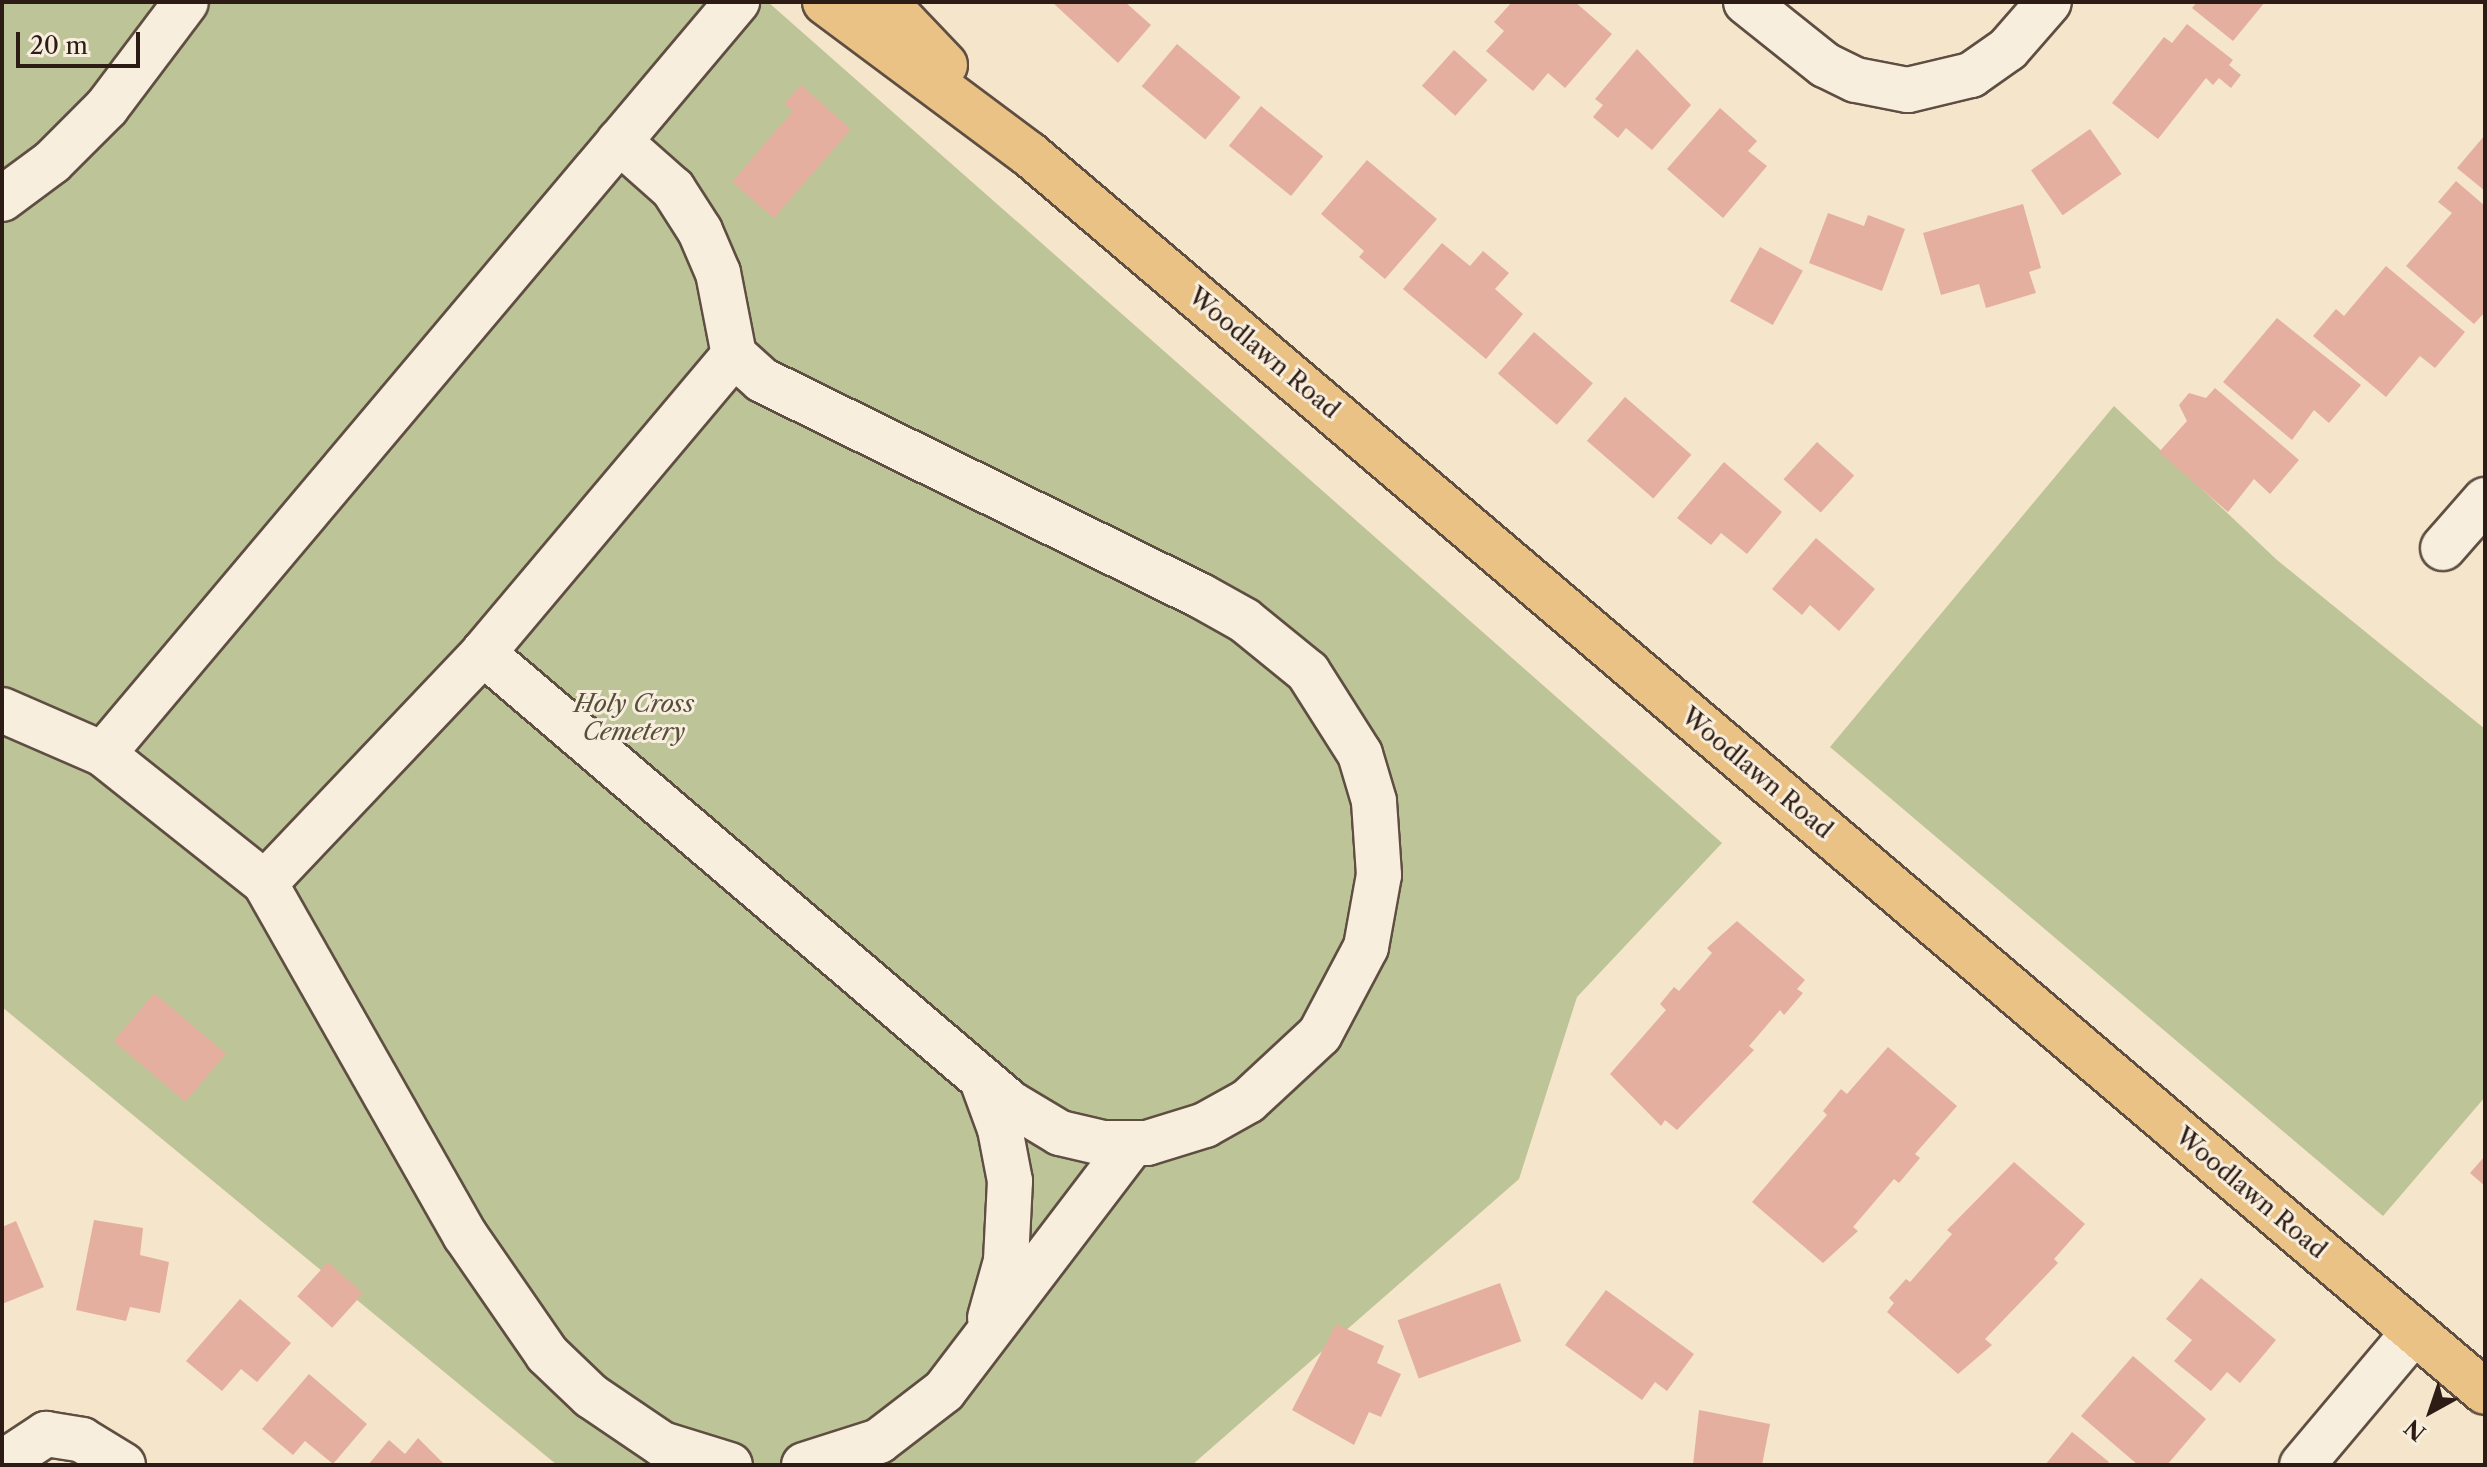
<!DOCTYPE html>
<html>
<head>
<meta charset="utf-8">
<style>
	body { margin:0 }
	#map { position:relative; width:2487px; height:1467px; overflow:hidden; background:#f5e5cb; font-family:"Libre Caslon Text",serif }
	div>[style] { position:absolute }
	.green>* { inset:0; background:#bdc497 }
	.building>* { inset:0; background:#e4af9e; transform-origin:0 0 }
	.roads { filter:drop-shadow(2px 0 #5f4e42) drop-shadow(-2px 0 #5f4e42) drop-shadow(0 2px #5f4e42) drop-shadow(0 -2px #5f4e42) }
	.minor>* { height:44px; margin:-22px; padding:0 22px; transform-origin:22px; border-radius:22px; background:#f8eedd }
	.major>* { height:44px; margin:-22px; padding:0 22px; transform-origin:22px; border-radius:22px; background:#eac286 }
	span { translate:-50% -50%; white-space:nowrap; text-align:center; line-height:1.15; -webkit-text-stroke:6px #f8eedd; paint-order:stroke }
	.street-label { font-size:24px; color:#2d1c15 }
	.park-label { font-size:24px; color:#584e3c; font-style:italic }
	.frame { position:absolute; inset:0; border:4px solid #2d1c15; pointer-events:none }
	.north { position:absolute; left:2391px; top:1371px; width:80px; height:80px; -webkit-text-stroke:6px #f8eedd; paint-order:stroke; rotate:220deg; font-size:22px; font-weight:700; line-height:32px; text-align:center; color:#2d1c15 }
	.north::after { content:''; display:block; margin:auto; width:28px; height:36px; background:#2d1c15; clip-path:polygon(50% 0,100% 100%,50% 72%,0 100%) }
	.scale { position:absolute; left:16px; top:32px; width:124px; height:36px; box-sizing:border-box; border:4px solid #2d1c15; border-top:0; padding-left:10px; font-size:24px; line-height:28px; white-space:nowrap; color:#2d1c15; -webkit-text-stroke:6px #f8eedd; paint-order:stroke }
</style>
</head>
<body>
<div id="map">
	<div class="green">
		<div style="clip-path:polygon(2px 2px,768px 2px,1722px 843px,1577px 997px,1519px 1179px,1192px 1465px,557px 1465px,2px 1007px)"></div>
		<div style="clip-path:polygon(2114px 406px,2277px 560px,2485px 729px,2485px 1097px,2383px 1216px,1830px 747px)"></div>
	</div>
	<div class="building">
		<div style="clip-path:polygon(1052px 2px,1125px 2px,1151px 25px,1118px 63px)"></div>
		<div style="clip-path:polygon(1512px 2px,1575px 2px,1612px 34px,1565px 88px,1548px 73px,1533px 91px,1486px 51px,1504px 31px,1494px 22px)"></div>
		<div style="clip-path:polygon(2197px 2px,2265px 2px,2233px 41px,2192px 8px)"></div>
		<div style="clip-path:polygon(2187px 24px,2233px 60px,2229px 65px,2241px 75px,2231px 88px,2219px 78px,2213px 85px,2206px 78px,2158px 139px,2112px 103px,2164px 37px,2172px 43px)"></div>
		<div style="left:1177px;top:44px;width:83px;height:55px;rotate:40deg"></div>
		<div style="clip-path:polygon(1637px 49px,1691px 105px,1652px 150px,1626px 128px,1618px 138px,1593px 117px,1603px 105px,1595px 99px)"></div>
		<div style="left:1454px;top:50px;width:45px;height:48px;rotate:42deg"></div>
		<div style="clip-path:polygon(801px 85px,851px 129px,774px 218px,732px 182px,793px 111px,784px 104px)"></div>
		<div style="left:1261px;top:106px;width:80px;height:51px;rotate:39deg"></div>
		<div style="clip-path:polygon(1720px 108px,1757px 141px,1748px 151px,1767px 166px,1723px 218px,1667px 169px)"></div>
		<div style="left:2090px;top:129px;width:55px;height:72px;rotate:55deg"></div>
		<div style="clip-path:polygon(2485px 135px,2485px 191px,2457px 168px)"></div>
		<div style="clip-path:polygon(1367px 160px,1437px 219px,1385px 279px,1359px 257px,1364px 251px,1321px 214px)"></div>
		<div style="clip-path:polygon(2456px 181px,2485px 206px,2485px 312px,2474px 324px,2406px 266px,2452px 213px,2438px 202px)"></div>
		<div style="clip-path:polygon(2023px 204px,2041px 268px,2029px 272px,2036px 293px,1986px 308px,1979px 284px,1941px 295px,1923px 233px)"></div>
		<div style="clip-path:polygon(1828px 213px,1864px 226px,1868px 215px,1905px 229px,1882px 291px,1809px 263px)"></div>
		<div style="clip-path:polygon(1442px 243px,1470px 266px,1483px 251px,1509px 273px,1495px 289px,1523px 314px,1486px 359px,1403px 289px)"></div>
		<div style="left:1760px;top:247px;width:49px;height:62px;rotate:29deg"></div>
		<div style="clip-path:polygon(2386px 266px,2465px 332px,2435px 368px,2420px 356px,2386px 397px,2313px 336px,2336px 309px,2344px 316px)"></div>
		<div style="clip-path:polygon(2277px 318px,2361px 385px,2329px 423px,2314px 410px,2292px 440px,2223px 382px)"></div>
		<div style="left:1534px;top:332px;width:78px;height:55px;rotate:41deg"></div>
		<div style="clip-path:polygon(2215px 388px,2299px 460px,2270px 494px,2254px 479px,2228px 512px,2159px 452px,2187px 421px,2179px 405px,2189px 393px,2206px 398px)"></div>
		<div style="left:1625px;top:397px;width:88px;height:58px;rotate:41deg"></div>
		<div style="left:1817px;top:442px;width:50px;height:50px;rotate:42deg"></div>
		<div style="clip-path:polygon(1724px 462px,1782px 512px,1747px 554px,1721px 533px,1711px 545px,1677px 518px)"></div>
		<div style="clip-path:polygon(1816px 538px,1875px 589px,1839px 631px,1810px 605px,1802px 615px,1772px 589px)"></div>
		<div style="clip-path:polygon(1737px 921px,1805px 980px,1797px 989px,1803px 993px,1784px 1015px,1780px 1010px,1749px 1046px,1754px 1050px,1677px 1130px,1665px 1120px,1661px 1126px,1610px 1074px,1666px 1010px,1660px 1004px,1674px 987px,1679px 991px,1712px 953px,1707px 948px)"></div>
		<div style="left:154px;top:993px;width:94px;height:63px;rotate:40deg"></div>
		<div style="clip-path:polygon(1888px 1047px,1957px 1106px,1915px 1154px,1920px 1158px,1899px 1183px,1894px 1179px,1853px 1227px,1858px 1231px,1823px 1263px,1752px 1202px,1827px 1115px,1823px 1111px,1841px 1089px,1847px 1094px)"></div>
		<div style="clip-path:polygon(2485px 1156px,2485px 1186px,2470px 1173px)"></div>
		<div style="clip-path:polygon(2014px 1162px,2085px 1224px,2054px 1259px,2058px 1263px,1985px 1339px,1992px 1345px,1958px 1374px,1887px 1312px,1894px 1303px,1889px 1298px,1906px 1279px,1910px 1282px,1952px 1234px,1947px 1230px)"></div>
		<div style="clip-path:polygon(94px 1220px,143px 1228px,140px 1255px,169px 1262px,160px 1313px,130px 1307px,126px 1321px,76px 1310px)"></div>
		<div style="clip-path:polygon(16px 1221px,44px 1287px,2px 1304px,2px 1227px)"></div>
		<div style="left:328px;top:1262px;width:47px;height:46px;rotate:42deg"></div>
		<div style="clip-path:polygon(2201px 1278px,2276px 1340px,2240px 1383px,2227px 1372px,2211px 1391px,2174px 1361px,2192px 1340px,2166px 1319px)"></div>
		<div style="left:1500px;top:1283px;width:62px;height:109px;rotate:70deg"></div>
		<div style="clip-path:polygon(1606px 1290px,1694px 1354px,1667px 1391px,1655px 1382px,1642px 1400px,1565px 1345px)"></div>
		<div style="clip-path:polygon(240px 1299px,291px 1343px,257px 1382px,241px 1369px,222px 1391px,186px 1361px)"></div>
		<div style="clip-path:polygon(1336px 1324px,1384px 1346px,1377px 1363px,1401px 1374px,1381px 1417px,1369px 1412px,1354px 1445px,1292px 1410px)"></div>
		<div style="clip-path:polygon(2133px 1356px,2206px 1419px,2167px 1465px,2138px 1465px,2081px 1416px)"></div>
		<div style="clip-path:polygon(309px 1374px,367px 1424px,333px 1464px,305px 1441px,293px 1455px,262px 1429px)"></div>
		<div style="clip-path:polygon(1699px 1410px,1770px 1424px,1762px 1465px,1693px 1465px)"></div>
		<div style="clip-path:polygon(2072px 1432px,2109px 1462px,2106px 1465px,2045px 1465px)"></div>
		<div style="clip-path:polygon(418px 1438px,445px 1465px,368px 1465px,389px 1440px,405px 1454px)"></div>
	</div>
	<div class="roads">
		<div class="minor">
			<div style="left:1746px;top:2px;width:101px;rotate:38.6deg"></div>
			<div style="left:1825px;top:65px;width:34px;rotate:26deg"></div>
			<div style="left:1856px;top:80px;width:53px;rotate:10.9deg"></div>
			<div style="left:1908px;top:90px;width:65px;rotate:-13.4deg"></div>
			<div style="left:1971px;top:75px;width:45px;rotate:-35.1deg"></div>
			<div style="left:2008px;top:49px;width:62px;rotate:-48.9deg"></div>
			<div style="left:2px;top:199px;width:62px;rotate:-36.5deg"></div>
			<div style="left:52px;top:162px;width:78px;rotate:-45deg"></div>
			<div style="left:107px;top:107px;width:131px;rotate:-53deg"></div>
			<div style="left:2443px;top:548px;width:64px;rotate:-48.8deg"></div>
			<div style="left:483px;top:653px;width:693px;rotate:40.49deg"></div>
			<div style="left:1010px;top:1103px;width:58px;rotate:31deg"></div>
			<div style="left:1060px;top:1133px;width:44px;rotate:13.1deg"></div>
			<div style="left:1103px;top:1143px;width:44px"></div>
			<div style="left:1147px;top:1143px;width:61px;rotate:-17.2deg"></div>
			<div style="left:1205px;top:1125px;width:49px;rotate:-29.2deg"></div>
			<div style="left:1248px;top:1101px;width:98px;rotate:-42.9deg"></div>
			<div style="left:1320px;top:1034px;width:98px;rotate:-62.1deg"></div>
			<div style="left:1366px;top:947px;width:73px;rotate:-79.8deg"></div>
			<div style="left:1379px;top:875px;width:74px;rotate:-93.9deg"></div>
			<div style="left:1374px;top:801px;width:49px;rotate:-106.6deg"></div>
			<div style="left:1360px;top:754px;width:97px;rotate:-122.4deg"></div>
			<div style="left:1308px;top:672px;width:82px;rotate:-140.9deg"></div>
			<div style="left:1244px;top:620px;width:49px;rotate:-150.8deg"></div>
			<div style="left:1201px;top:596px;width:489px;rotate:-153.8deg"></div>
			<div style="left:762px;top:380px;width:38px;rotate:-138deg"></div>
			<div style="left:734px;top:355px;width:84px;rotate:-101deg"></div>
			<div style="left:718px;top:273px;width:46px;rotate:-113.2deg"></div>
			<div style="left:700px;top:231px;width:50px;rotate:-122.7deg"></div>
			<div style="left:673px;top:189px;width:72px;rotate:-138.4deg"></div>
			<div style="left:2px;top:710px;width:110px;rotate:23.5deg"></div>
			<div style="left:103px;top:754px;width:207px;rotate:38.5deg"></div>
			<div style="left:265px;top:883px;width:317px;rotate:-46.5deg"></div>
			<div style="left:483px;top:653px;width:390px;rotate:-49.9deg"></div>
			<div style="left:103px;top:754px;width:984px;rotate:-49.87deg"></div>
			<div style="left:265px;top:883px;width:405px;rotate:60.4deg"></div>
			<div style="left:465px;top:1235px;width:145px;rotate:55.4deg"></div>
			<div style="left:547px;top:1354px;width:61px;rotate:43.7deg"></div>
			<div style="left:591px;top:1396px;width:86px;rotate:34.1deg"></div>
			<div style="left:662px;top:1444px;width:71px;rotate:17.2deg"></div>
			<div style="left:982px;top:1080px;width:52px;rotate:69.8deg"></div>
			<div style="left:1000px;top:1129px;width:53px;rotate:79.1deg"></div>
			<div style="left:1010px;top:1181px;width:80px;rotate:92.9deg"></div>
			<div style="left:1006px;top:1261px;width:59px;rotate:105.7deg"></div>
			<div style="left:2px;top:1463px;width:53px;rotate:-33.4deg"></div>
			<div style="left:46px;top:1434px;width:36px;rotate:9deg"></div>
			<div style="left:82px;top:1440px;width:48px;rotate:31.4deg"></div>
			<div style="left:804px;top:1465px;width:79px;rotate:-17.7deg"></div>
			<div style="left:879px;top:1441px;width:82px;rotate:-37.6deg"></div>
			<div style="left:944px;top:1391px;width:310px;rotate:-52.7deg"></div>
			<div style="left:2302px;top:1465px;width:174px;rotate:-49.9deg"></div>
		</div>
		<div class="major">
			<div style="left:825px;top:2px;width:254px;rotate:36.7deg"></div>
			<div style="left:1029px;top:154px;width:1911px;rotate:40.37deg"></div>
			<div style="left:885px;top:2px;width:87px;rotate:46.4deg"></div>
		</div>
	</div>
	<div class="street-label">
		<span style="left:1264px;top:353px;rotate:40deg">Woodlawn Road</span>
		<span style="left:1757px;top:773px;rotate:40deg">Woodlawn Road</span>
		<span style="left:2251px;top:1193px;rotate:40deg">Woodlawn Road</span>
	</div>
	<div class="park-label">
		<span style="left:634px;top:718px">Holy Cross<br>Cemetery</span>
	</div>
	<div class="frame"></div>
	<div class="north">N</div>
	<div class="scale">20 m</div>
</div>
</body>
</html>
